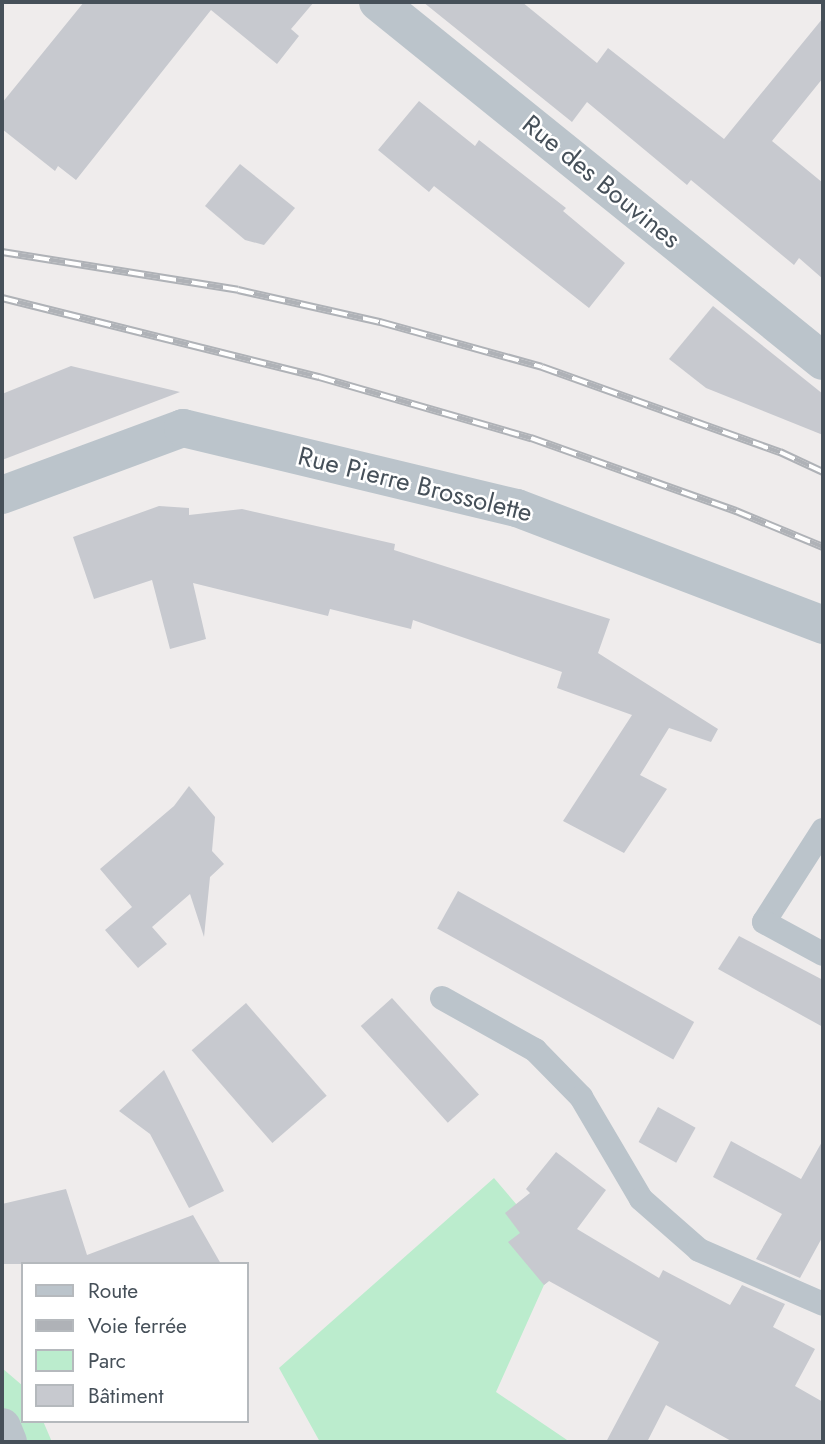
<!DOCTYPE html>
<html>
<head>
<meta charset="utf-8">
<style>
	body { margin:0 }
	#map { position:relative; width:825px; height:1444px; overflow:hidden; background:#efecec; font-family:Jost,sans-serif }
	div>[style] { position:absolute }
	.green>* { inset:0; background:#bbeccd }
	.building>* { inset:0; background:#c7c9cf; transform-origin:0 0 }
	.lane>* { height:24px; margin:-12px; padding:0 12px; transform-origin:12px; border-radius:12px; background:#bbc4cb }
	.street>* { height:38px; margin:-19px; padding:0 19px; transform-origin:19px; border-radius:19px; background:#bbc4cb }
	.rail>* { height:8px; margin-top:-4px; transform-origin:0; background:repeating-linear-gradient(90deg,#fff 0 16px,#afb2b7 0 32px); box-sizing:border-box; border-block:2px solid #afb2b7 }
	span { translate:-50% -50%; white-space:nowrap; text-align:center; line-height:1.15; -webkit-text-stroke:5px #fff; paint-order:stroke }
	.street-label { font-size:26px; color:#465059 }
	.frame { position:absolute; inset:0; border:4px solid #465059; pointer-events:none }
	.legend { position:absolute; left:21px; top:1262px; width:228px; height:161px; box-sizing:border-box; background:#fff; border:2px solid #b5b9bd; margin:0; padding:9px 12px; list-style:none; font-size:21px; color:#465059 }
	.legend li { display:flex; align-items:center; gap:14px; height:35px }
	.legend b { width:35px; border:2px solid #b5b9bd }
</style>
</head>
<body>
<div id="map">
	<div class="green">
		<div style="clip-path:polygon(494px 1178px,568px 1265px,544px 1285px,496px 1392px,570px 1442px,320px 1442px,279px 1368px)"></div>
		<div style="clip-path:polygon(2px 1368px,23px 1386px,23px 1421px,43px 1421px,52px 1442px,2px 1442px)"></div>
	</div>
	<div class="building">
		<div style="clip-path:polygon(84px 2px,314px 2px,291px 29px,299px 36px,277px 64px,211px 10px,76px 180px,58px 166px,55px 171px,2px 129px,2px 103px)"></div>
		<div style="clip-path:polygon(423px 2px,522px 2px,597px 63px,608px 48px,724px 139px,823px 18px,823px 78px,772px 141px,823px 183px,823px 279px,799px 258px,794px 265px,691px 180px,687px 185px,587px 102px,572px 122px)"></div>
		<div style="clip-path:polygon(419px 101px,475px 146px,479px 140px,566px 208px,563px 211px,625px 263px,589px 308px,434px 186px,429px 192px,378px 150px)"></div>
		<div style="clip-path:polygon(240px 164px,295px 208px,264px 245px,245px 240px,205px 206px)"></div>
		<div style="clip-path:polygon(713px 306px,823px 394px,823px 435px,706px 388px,669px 359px)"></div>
		<div style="clip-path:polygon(71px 366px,180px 392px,2px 460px,2px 394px)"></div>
		<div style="clip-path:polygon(159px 506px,189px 508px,189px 515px,242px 509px,395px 544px,394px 550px,610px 619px,598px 653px,718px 729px,711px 742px,669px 728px,640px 775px,667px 789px,624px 853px,563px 821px,632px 715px,557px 688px,562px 672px,413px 620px,411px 629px,330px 609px,328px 616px,193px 583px,206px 639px,170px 649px,152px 580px,94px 599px,73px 537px)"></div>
		<div style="clip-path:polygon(189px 786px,215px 817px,212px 851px,224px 864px,210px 877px,204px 937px,190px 894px,152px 927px,167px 944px,138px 968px,105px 930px,132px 907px,100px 869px,174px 806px)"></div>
		<div style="left:458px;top:891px;width:270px;height:43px;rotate:29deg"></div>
		<div style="clip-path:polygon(739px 936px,823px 980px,823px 1027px,718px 969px)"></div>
		<div style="left:392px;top:998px;width:130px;height:42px;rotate:48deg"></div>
		<div style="left:246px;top:1003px;width:123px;height:72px;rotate:49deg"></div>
		<div style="clip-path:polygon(164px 1070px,224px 1191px,189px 1208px,150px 1134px,119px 1111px)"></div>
		<div style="left:658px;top:1107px;width:43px;height:40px;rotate:29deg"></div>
		<div style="clip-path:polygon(823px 1140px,823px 1236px,800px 1278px,756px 1259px,782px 1214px,713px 1177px,731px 1141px,801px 1179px)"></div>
		<div style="clip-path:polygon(556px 1152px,606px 1190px,577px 1229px,659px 1278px,663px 1270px,730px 1305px,742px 1285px,785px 1304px,773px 1327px,815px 1349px,795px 1386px,823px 1402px,823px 1442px,733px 1442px,666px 1405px,647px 1442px,606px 1442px,659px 1342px,549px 1281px,544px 1285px,508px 1242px,520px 1233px,505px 1213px,530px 1193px,526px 1189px)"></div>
		<div style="clip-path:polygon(66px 1189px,87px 1255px,193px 1215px,221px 1264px,2px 1264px,2px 1204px)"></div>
	</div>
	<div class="lane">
		<div style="left:823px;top:830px;width:109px;rotate:122.7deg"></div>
		<div style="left:764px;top:922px;width:67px;rotate:28.5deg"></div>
		<div style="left:442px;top:998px;width:107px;rotate:29.2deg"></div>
		<div style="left:535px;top:1050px;width:66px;rotate:45.6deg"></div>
		<div style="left:581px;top:1097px;width:118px;rotate:59.5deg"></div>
		<div style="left:641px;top:1199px;width:77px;rotate:41.3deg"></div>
		<div style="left:699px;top:1250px;width:135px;rotate:23.5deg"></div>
	</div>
	<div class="street">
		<div style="left:378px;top:2px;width:572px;rotate:38.89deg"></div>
		<div style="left:2px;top:495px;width:193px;rotate:-20.3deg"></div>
		<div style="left:183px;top:428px;width:343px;rotate:13.5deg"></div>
		<div style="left:517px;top:508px;width:328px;rotate:20.9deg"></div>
		<div style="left:2px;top:1427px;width:16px;rotate:68deg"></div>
	</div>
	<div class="rail">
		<div style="left:2px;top:252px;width:239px;rotate:9.1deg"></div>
		<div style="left:238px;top:290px;width:146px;rotate:12.7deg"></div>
		<div style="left:380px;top:322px;width:168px;rotate:15.5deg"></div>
		<div style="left:542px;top:367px;width:253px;rotate:19.7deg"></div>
		<div style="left:780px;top:452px;width:47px;rotate:24.9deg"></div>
		<div style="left:2px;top:298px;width:327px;rotate:14deg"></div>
		<div style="left:319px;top:377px;width:221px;rotate:16.1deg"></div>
		<div style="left:531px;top:438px;width:218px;rotate:19.6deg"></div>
		<div style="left:736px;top:511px;width:94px;rotate:22.5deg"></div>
	</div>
	<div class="street-label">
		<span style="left:601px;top:182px;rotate:39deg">Rue des Bouvines</span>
		<span style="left:415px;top:485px;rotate:14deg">Rue Pierre Brossolette</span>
	</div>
	<div class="frame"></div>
	<ul class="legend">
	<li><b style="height:9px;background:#bbc4cb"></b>Route</li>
	<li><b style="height:9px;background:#afb2b7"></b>Voie ferrée</li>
	<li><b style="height:19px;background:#bbeccd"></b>Parc</li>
	<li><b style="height:19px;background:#c7c9cf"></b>Bâtiment</li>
	</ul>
</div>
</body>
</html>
